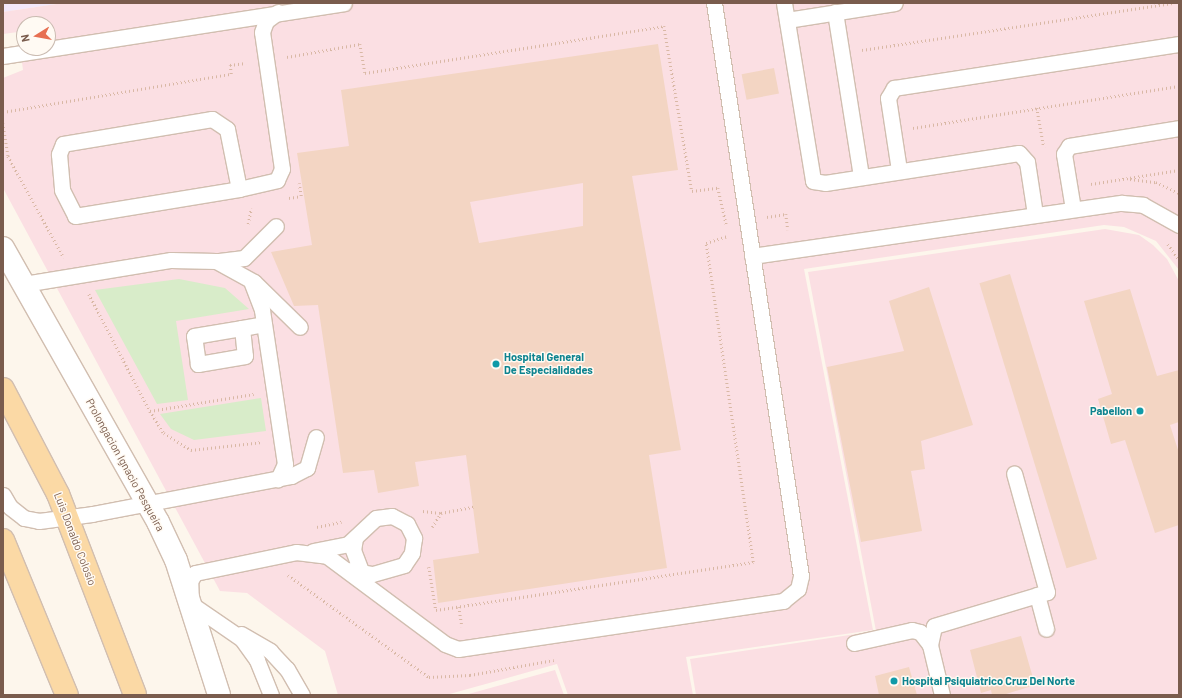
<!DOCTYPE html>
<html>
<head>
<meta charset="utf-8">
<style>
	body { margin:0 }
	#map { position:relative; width:1182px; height:698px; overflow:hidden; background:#fdf6ec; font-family:Barlow,sans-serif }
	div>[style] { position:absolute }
	.education>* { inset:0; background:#f3e8fa }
	.medical>* { inset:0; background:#fbdfe3 }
	.green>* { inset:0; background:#d8ecc9 }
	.building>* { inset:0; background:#f3d5c3; transform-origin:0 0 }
	.path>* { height:2.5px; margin-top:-1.25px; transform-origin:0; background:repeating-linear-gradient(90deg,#d9b8a5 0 1px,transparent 0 4px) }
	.roads { filter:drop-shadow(1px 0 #d1beb0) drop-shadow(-1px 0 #d1beb0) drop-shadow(0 1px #d1beb0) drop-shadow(0 -1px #d1beb0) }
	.lane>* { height:15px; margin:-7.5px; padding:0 7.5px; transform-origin:7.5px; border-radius:7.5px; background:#fff }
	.secondary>* { height:22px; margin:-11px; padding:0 11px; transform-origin:11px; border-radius:11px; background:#fff }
	.primary>* { height:22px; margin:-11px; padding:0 11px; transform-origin:11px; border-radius:11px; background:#fbd9a5 }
	.dots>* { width:11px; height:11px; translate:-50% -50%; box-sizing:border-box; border:2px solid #fffaf3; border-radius:50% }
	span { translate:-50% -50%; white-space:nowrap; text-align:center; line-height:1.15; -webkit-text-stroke:3px #fffaf3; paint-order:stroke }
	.culture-label { font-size:11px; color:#0d838f; font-weight:700 }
	.left { translate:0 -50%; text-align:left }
	.right { translate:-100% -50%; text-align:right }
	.street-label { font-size:11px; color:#7a5c4d }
	.frame { position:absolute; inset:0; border:4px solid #7a5c4d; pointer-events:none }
	.north { position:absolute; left:16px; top:16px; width:40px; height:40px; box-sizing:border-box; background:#fffaf3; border:1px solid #cabbb1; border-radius:50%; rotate:259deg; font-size:11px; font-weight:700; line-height:16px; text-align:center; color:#7a5c4d }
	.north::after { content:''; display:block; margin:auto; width:14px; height:18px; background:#e76f51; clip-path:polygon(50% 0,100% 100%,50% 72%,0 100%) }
</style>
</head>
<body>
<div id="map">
	<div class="education">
		<div style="clip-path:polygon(3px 3px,63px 3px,3px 12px)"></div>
	</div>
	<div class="medical">
		<div style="clip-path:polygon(evenodd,63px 3px,1179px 3px,1179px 270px,1156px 241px,1124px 227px,1104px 225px,804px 269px,873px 630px,686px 657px,693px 695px,568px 695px,557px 664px,446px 695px,338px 695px,325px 651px,247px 593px,220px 591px,3px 188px,3px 78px,23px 70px,18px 32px,3px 34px,3px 12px,63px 3px,24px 24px,48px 24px,48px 48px,24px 48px,24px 24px)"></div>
		<div style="clip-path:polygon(1105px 229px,1139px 235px,1153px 245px,1167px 259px,1179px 281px,1179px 695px,696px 695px,690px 659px,876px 631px,808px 272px)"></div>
		<div style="clip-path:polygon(555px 670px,564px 695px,465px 695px)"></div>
	</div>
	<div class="green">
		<div style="clip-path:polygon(179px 279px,225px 288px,249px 309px,176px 321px,188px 400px,157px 404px,95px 290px)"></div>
		<div style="clip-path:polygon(261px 398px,266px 431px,194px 440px,171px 429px,160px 414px)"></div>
	</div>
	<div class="building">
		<div style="clip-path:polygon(evenodd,658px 44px,678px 170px,632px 176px,681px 450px,649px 455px,667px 568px,438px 603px,433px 560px,479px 553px,466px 455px,415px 462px,419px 486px,378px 493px,374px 470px,343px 473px,318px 305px,294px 306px,271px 252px,312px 245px,297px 153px,349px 146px,341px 90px,658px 44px,583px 183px,583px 226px,479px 243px,470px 202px,583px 183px)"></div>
		<div style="left:774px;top:68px;width:26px;height:33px;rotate:79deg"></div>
		<div style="left:1010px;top:274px;width:298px;height:32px;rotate:73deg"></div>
		<div style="clip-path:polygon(929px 287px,973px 425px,921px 441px,925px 469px,911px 471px,922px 531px,861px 542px,827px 367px,904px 351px,889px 301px)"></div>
		<div style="clip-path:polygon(1130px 289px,1157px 376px,1179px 370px,1179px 422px,1170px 425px,1179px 453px,1179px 525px,1155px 533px,1125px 440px,1111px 444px,1098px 399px,1112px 394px,1084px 301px)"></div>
		<div style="clip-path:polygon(1021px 636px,1035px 685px,1003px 695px,992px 695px,991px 690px,981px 693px,970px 650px)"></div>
		<div style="clip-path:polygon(909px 667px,917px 695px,879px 695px,875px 676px)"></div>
	</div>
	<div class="path">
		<div style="left:862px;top:50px;width:314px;rotate:-8.6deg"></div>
		<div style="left:287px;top:57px;width:74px;rotate:-10.1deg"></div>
		<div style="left:360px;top:44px;width:29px;rotate:80deg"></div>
		<div style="left:365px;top:73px;width:303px;rotate:-8.9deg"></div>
		<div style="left:664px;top:26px;width:167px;rotate:80.4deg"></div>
		<div style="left:692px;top:191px;width:26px;rotate:-7deg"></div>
		<div style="left:718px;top:188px;width:37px;rotate:77deg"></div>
		<div style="left:1037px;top:108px;width:40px;rotate:80deg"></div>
		<div style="left:3px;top:112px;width:231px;rotate:-9.5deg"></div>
		<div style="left:231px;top:74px;width:9px;rotate:-96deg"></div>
		<div style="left:230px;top:65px;width:16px;rotate:-7deg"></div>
		<div style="left:3px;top:123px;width:33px;rotate:81deg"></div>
		<div style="left:8px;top:156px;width:116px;rotate:61.2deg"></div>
		<div style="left:913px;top:128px;width:269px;rotate:-9deg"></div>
		<div style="left:1130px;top:179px;width:26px;rotate:7deg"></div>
		<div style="left:1156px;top:182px;width:25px;rotate:26deg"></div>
		<div style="left:1091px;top:184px;width:89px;rotate:-9deg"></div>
		<div style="left:289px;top:198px;width:12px;rotate:-9deg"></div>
		<div style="left:301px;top:196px;width:13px;rotate:-99deg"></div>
		<div style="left:767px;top:217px;width:19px;rotate:-9deg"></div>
		<div style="left:786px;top:214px;width:16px;rotate:83deg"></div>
		<div style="left:248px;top:224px;width:16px;rotate:-79deg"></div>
		<div style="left:1168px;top:244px;width:19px;rotate:55deg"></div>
		<div style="left:89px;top:294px;width:132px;rotate:62.5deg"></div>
		<div style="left:150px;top:411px;width:105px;rotate:-9.3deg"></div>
		<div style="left:150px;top:411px;width:26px;rotate:58deg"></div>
		<div style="left:164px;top:433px;width:32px;rotate:32deg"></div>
		<div style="left:191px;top:450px;width:71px;rotate:-6.4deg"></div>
		<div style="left:423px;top:511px;width:17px;rotate:7deg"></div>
		<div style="left:317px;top:527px;width:25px;rotate:-12deg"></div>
		<div style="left:432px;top:527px;width:17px;rotate:-57deg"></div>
		<div style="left:441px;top:513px;width:33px;rotate:-11deg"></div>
		<div style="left:429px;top:567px;width:44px;rotate:80.8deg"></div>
		<div style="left:436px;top:610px;width:321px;rotate:-8.6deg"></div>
		<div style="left:753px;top:562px;width:322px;rotate:-98.4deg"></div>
		<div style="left:706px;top:243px;width:22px;rotate:-18deg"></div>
		<div style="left:288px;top:575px;width:174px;rotate:35.9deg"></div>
		<div style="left:429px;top:677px;width:41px;rotate:-2.8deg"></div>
		<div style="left:470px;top:675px;width:85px;rotate:-10.1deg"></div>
		<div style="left:459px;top:607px;width:20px;rotate:81deg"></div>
	</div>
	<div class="roads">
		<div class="lane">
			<div style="left:784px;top:3px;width:180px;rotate:80.7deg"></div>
			<div style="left:813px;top:181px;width:12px;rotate:9deg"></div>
			<div style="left:825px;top:183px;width:196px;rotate:-8.8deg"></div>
			<div style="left:1019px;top:153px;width:12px;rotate:48deg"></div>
			<div style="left:1027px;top:162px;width:53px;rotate:81.3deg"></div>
			<div style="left:835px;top:12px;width:166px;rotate:81deg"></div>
			<div style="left:787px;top:20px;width:109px;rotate:-8.9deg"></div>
			<div style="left:3px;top:56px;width:345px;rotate:-8.8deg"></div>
			<div style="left:899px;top:170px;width:73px;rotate:-98.7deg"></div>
			<div style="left:888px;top:98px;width:12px;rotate:-59deg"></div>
			<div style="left:894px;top:88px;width:288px;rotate:-8.8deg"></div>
			<div style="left:239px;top:189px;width:61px;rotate:-101.3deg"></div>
			<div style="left:227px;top:129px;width:18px;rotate:-146deg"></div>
			<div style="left:212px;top:119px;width:151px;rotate:170.5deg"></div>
			<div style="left:63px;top:144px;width:11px;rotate:112deg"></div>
			<div style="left:59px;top:154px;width:36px;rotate:85deg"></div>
			<div style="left:62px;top:190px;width:29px;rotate:63deg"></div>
			<div style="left:75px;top:216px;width:166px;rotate:-9.3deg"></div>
			<div style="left:239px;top:189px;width:39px;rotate:-13deg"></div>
			<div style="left:277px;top:180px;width:12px;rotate:-66deg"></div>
			<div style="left:282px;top:169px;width:138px;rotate:-98.3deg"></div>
			<div style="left:262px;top:32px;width:12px;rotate:-70deg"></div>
			<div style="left:266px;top:21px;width:15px;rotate:-37deg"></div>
			<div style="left:1073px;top:209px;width:56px;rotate:-99.3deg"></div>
			<div style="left:1064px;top:154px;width:9px;rotate:-58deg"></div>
			<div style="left:1069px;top:146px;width:111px;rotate:-9.3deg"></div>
			<div style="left:752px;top:256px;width:374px;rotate:-8.2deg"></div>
			<div style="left:1122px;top:203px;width:21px;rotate:5deg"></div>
			<div style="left:1143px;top:205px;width:41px;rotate:29.1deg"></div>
			<div style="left:219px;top:261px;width:25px;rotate:-7deg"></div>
			<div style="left:244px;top:258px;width:45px;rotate:-45deg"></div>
			<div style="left:251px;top:281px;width:31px;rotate:69deg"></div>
			<div style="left:262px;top:310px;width:156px;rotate:81.5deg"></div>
			<div style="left:285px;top:464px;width:17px;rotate:115deg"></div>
			<div style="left:24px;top:284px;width:149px;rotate:-9.3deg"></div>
			<div style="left:171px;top:260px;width:45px;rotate:1.3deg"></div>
			<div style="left:216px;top:261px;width:43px;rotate:28.9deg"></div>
			<div style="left:254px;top:282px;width:64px;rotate:44.4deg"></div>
			<div style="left:242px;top:328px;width:28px;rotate:84deg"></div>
			<div style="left:245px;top:356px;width:48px;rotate:170.3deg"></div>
			<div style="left:198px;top:364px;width:28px;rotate:-98deg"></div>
			<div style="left:194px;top:336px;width:49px;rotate:-9.5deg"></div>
			<div style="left:242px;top:328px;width:22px;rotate:-10deg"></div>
			<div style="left:3px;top:495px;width:14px;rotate:60deg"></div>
			<div style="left:10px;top:507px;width:18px;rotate:38deg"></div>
			<div style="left:24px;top:518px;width:15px;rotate:11deg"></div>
			<div style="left:39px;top:521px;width:53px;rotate:-7.5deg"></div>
			<div style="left:92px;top:514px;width:203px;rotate:-10.8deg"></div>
			<div style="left:291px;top:476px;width:18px;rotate:-27deg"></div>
			<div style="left:307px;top:468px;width:32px;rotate:-74deg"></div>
			<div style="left:355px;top:538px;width:12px;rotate:99deg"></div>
			<div style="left:353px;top:550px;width:30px;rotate:69deg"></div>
			<div style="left:313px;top:551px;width:36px;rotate:-11deg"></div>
			<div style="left:348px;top:544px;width:38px;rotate:-43deg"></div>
			<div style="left:376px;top:518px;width:16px;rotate:-7deg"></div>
			<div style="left:392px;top:516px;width:17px;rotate:28deg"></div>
			<div style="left:407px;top:524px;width:16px;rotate:63deg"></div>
			<div style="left:414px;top:538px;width:15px;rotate:98deg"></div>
			<div style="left:412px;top:553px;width:14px;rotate:124deg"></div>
			<div style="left:404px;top:565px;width:33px;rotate:164deg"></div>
			<div style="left:372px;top:574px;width:21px;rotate:-169deg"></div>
			<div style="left:1037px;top:595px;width:35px;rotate:75deg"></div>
			<div style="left:241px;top:634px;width:34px;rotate:30deg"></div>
			<div style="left:270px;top:651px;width:25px;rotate:47deg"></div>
			<div style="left:287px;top:669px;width:30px;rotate:60deg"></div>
			<div style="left:854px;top:643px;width:59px;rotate:-12.6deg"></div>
			<div style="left:912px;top:630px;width:8px;rotate:14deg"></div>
			<div style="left:920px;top:632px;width:16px;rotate:52deg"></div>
			<div style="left:271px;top:695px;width:38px;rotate:-112deg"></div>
			<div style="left:257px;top:660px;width:26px;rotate:-126deg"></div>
			<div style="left:242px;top:639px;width:62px;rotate:-145.5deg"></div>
			<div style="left:191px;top:604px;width:23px;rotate:-92deg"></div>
			<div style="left:190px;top:581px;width:9px;rotate:-58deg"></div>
			<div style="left:195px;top:573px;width:103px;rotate:-11.7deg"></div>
			<div style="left:296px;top:552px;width:31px;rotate:7deg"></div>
			<div style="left:327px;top:556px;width:147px;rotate:36.7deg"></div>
			<div style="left:445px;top:644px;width:14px;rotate:21deg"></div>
			<div style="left:458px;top:649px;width:329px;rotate:-8.4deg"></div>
			<div style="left:783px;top:601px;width:19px;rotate:-39deg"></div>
			<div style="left:798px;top:589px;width:13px;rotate:-77deg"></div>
			<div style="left:801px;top:576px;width:580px;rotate:-98.63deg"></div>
			<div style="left:942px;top:695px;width:51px;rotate:-103.5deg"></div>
			<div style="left:930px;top:645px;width:19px;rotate:-78deg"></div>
			<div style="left:934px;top:626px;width:118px;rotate:-16.7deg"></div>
			<div style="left:1047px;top:592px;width:123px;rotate:-105.5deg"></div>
		</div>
		<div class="secondary">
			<div style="left:3px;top:248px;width:315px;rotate:60.5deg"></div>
			<div style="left:158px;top:522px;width:42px;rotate:64.7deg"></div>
			<div style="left:176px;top:560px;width:142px;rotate:72.3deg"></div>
		</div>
		<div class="primary">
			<div style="left:3px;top:389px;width:119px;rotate:62.4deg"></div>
			<div style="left:58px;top:494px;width:215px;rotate:69deg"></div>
			<div style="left:3px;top:540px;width:168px;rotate:67.6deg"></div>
		</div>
	</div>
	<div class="dots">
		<div style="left:496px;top:364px;background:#0f9aa8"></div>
		<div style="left:1140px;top:411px;background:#0f9aa8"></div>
		<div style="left:894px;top:681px;background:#0f9aa8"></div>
	</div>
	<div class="culture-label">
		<span class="left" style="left:504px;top:364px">Hospital General<br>De Especialidades</span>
		<span class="right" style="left:1132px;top:411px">Pabellon</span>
		<span class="left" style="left:902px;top:681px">Hospital Psiquiatrico Cruz Del Norte</span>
	</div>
	<div class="street-label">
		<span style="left:125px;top:465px;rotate:61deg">Prolongacion Ignacio Pesqueira</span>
		<span style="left:75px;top:539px;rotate:69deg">Luis Donaldo Colosio</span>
	</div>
	<div class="frame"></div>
	<div class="north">N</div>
</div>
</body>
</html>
